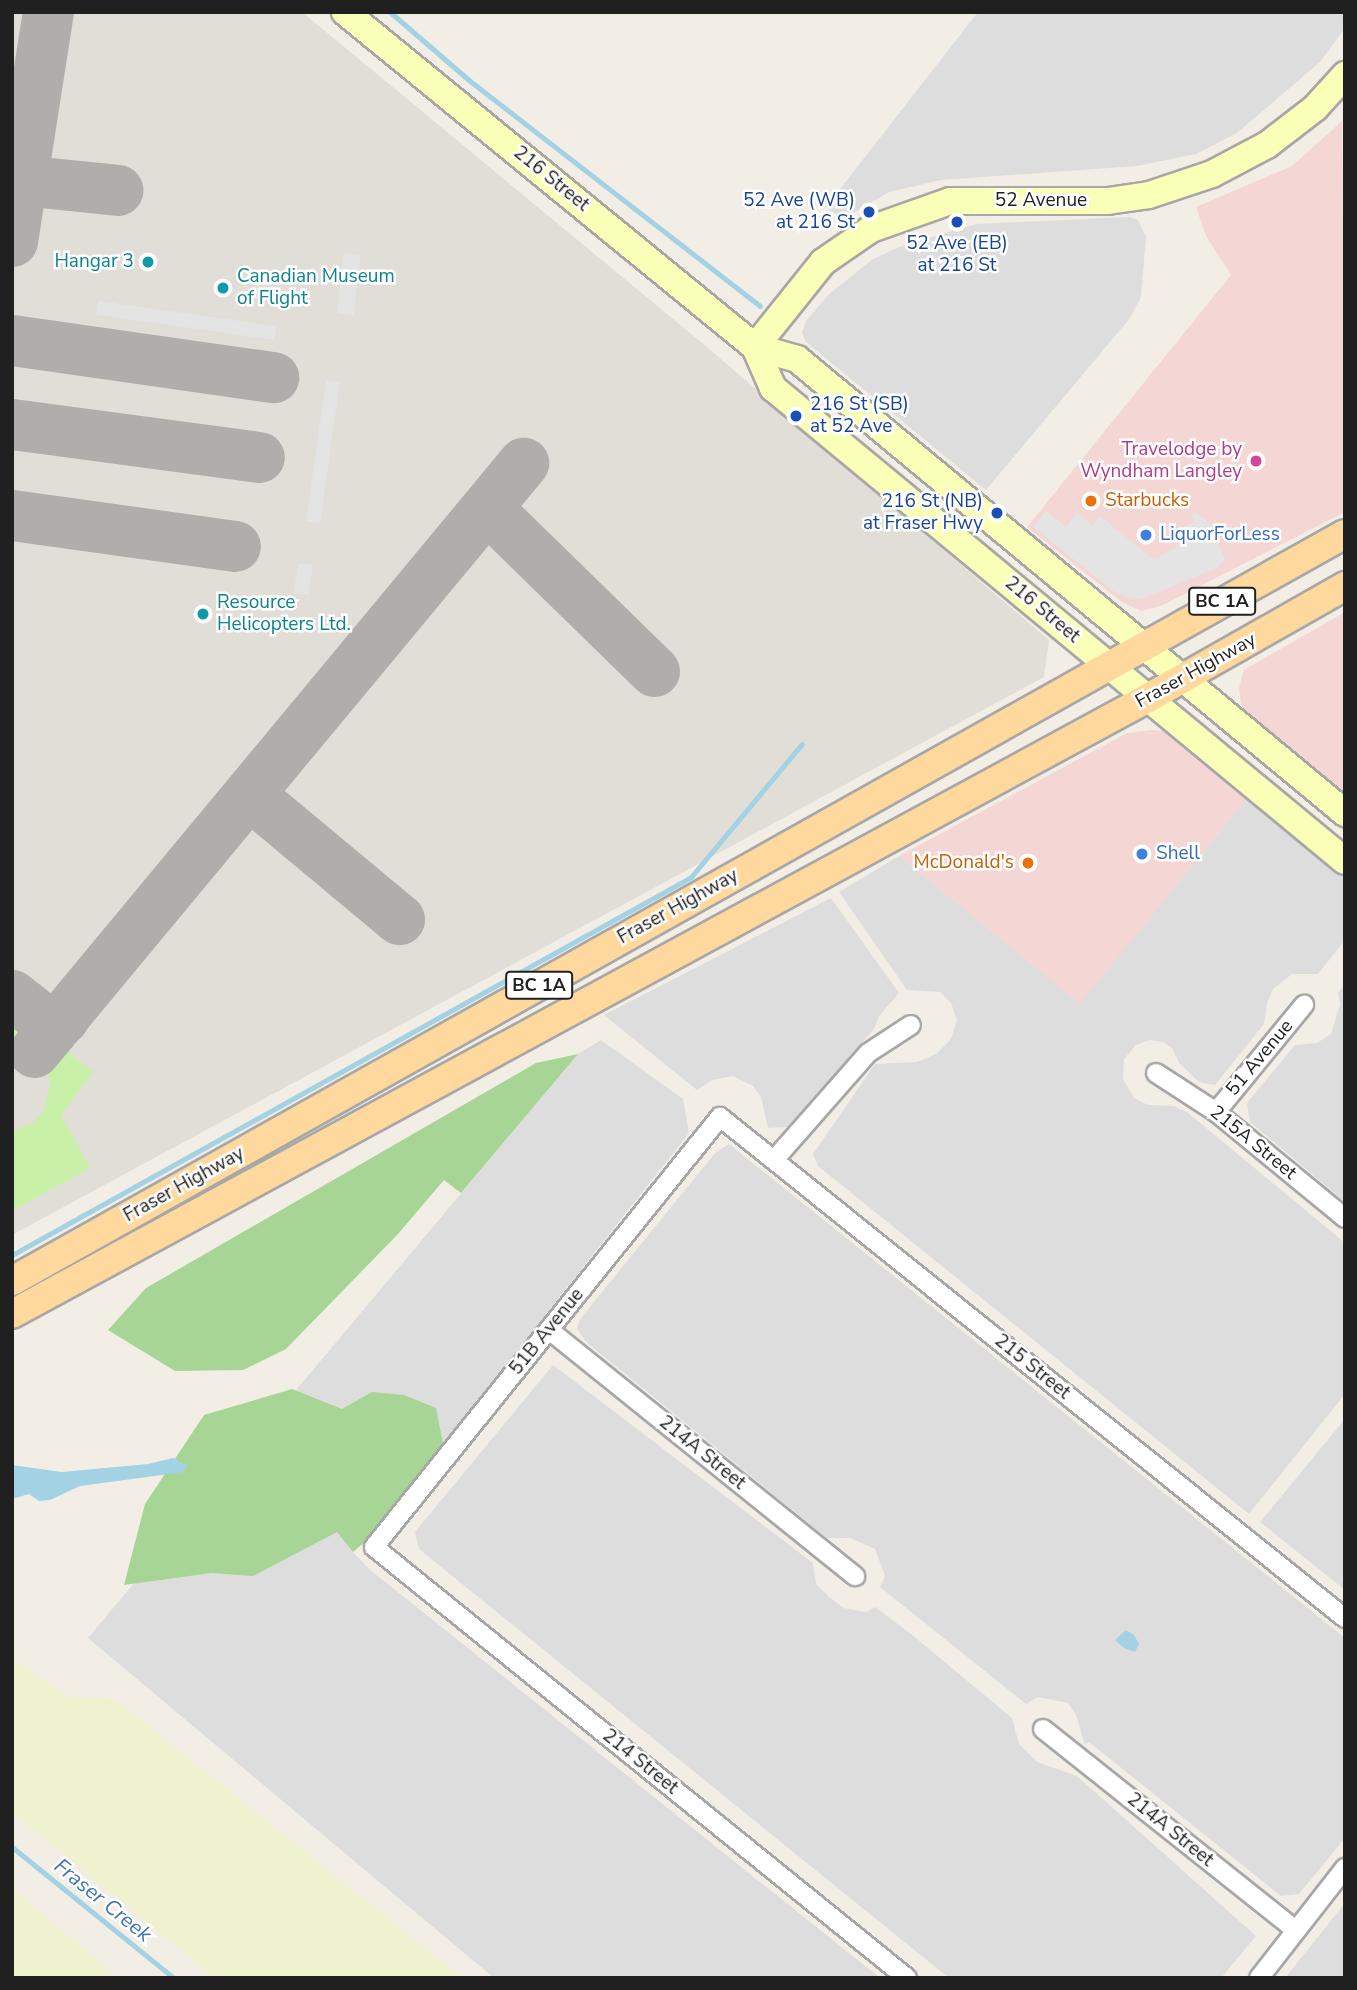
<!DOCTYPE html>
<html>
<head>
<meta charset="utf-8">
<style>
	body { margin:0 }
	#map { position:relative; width:1357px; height:1990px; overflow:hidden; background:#f2eee6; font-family:"Nunito Sans",sans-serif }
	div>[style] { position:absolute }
	.residential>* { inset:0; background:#dedddd }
	.commercial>* { inset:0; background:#f4d6d4 }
	.airport>* { inset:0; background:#e0ded7 }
	.farmland>* { inset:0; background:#eef2cf }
	.grass>* { inset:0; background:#c9f0a7 }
	.forest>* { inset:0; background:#a7d596 }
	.parking>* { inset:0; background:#e4e4e4; transform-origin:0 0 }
	.water>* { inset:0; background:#a2d2e3 }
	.stream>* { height:5px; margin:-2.5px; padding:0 2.5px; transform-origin:2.5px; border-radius:2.5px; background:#a2d2e3 }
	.taxiway>* { height:51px; margin:-25.5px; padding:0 25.5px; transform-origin:25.5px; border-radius:25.5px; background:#b0aeaa }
	.roads { filter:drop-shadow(2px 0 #a7a7a7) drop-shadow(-2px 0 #a7a7a7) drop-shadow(0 2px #a7a7a7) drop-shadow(0 -2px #a7a7a7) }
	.street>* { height:18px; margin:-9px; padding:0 9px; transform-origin:9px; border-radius:9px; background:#fff }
	.secondary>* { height:26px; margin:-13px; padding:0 13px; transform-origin:13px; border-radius:13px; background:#f9ffb6 }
	.primary>* { height:28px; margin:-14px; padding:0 14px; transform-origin:14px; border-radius:14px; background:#ffd89d }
	.dots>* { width:19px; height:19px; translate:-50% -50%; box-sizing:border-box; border:4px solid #fff; border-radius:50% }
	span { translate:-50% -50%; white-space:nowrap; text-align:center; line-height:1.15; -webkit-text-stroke:5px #fff; paint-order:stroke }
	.shield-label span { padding:2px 5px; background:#fff; border:2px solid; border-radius:5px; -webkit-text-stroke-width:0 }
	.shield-label { font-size:18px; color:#202020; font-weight:700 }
	.street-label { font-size:19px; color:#202020 }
	.transit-label { font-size:19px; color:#164399 }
	.right { translate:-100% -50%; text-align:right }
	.left { translate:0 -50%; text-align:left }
	.culture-label { font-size:19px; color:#0d838f }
	.hotel-label { font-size:19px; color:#b23c85 }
	.food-label { font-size:19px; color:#c56008 }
	.shop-label { font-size:19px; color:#366cbe }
	.water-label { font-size:21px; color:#4075b2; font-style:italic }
	.frame { position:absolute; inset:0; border:14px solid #202020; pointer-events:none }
</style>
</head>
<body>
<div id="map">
	<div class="residential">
		<div style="clip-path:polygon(978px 12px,1345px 12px,1345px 28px,1320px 62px,1237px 133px,1196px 154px,1137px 166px,941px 180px,889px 192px,843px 219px,826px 207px)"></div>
		<div style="clip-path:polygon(1130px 217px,1138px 220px,1146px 237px,1141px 297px,1130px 318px,986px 490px,806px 342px,802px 333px,806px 321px,828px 295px,873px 259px,899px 247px,976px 224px)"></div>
		<div style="clip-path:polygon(1247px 798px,1345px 877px,1345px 940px,1318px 974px,1292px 974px,1273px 989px,1267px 1003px,1264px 1024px,1215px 1085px,1199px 1082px,1179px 1063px,1172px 1048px,1163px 1042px,1150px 1040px,1136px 1045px,1124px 1059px,1123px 1079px,1134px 1098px,1148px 1105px,1174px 1106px,1187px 1112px,1345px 1243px,1345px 1394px,1249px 1514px,818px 1166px,813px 1154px,875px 1064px,917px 1062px,936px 1054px,951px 1039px,957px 1020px,951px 1003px,940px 992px,907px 990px,839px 892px,899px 856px,1080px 1003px)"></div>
		<div style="clip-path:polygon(831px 898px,899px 993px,879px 1016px,874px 1029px,787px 1127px,768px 1128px,761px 1097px,753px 1086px,733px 1076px,712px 1080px,697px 1090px,604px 1015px)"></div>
		<div style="clip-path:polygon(1345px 984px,1345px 1202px,1250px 1122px,1247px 1103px,1295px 1045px,1317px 1043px,1331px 1034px,1340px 1004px,1338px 993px)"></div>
		<div style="clip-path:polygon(601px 1040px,683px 1099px,689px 1133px,368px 1539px,353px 1552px,369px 1569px,880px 1978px,494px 1978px,88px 1638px,578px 1054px)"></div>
		<div style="clip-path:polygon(729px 1144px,1345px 1638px,1345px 1838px,1299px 1894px,1281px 1896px,1089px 1742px,1085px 1745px,1076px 1715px,1068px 1703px,1038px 1697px,1026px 1704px,880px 1587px,885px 1576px,875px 1549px,850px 1538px,827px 1538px,586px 1342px,577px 1329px,580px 1319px,716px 1152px)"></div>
		<div style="clip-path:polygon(553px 1365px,813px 1563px,816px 1584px,829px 1597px,844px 1608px,866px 1612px,875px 1607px,911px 1634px,1012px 1718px,1019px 1744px,1037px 1762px,1077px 1776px,1256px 1936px,1221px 1978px,949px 1978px,419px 1549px,415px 1532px)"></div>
		<div style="clip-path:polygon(1345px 1419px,1345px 1590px,1260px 1522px)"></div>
		<div style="clip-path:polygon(1345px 1903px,1345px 1978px,1285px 1978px)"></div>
	</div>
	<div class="commercial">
		<div style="clip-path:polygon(1342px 121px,1345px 512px,1163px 605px,1142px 611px,1123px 603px,1027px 527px,1231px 275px,1206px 236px,1196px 207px,1292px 166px)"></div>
		<div style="clip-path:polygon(1345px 612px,1345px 791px,1343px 792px,1248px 715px,1241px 705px,1239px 688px,1244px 670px)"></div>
		<div style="clip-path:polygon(1152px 730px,1170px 731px,1247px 798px,1080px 1004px,899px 856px,1127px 733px)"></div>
	</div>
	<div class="airport">
		<div style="clip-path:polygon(12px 12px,302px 12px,702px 343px,1049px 640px,1044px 677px,12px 1235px)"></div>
	</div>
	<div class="farmland">
		<div style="clip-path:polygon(12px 1659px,70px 1697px,115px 1699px,462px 1978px,215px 1978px,12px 1812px)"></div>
		<div style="clip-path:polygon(12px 1889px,119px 1978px,12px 1978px)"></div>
	</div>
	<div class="grass">
		<div style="clip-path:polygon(12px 1011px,35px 1030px,24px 1046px,12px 1042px)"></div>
		<div style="clip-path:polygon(54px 1040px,93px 1072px,61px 1115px,90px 1168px,12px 1211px,12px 1133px,34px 1122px,45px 1109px,50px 1082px,39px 1058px)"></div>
	</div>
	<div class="forest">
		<div style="clip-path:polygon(578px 1054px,461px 1193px,444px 1180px,398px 1234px,286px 1349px,243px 1370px,175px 1371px,108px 1330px,146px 1288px,536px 1063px)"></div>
		<div style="clip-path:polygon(292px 1389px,342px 1409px,372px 1392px,404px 1395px,436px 1408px,443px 1444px,368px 1539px,353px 1552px,337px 1532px,253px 1576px,211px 1573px,124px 1585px,145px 1504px,204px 1415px)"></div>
	</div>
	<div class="parking">
		<div style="left:344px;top:253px;width:17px;height:61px;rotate:7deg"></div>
		<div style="left:98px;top:301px;width:180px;height:14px;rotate:8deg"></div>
		<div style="left:326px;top:380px;width:14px;height:143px;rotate:8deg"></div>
		<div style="clip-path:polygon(1046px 511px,1066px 527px,1077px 513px,1092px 525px,1100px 516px,1150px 557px,1156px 558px,1177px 547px,1171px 534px,1194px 522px,1191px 514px,1195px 512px,1209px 523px,1225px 559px,1219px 567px,1142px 599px,1127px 597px,1115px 592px,1033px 527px)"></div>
		<div style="left:298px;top:563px;width:15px;height:30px;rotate:8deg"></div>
	</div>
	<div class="water">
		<div style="clip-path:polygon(173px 1458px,187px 1465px,184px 1472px,80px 1486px,50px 1500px,39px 1501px,29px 1494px,12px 1499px,12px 1465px,62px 1472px,148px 1464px)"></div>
		<div style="clip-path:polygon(1126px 1630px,1134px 1635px,1139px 1644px,1135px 1652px,1124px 1648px,1115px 1640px)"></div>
	</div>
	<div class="stream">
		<div style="left:390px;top:12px;width:106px;rotate:40.8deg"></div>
		<div style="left:470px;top:81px;width:367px;rotate:37.8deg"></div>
		<div style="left:12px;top:1255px;width:777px;rotate:-29.1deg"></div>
		<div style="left:691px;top:877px;width:173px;rotate:-50.2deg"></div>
		<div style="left:12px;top:1847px;width:208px;rotate:39deg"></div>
	</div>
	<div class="taxiway">
		<div style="left:21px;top:180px;width:97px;rotate:5.9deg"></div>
		<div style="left:12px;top:241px;width:232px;rotate:-81.1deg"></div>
		<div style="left:12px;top:340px;width:264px;rotate:8.1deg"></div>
		<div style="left:12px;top:424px;width:249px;rotate:7.6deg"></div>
		<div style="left:488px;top:509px;width:232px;rotate:44.3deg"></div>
		<div style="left:12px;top:515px;width:225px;rotate:7.9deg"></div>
		<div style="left:250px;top:795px;width:194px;rotate:39.8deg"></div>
		<div style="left:12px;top:995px;width:48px;rotate:38.3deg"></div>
		<div style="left:50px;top:1025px;width:14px;rotate:-25deg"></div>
		<div style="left:34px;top:1052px;width:766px;rotate:-50.3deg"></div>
	</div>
	<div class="roads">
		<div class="street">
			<div style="left:1156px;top:1073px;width:72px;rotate:33deg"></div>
			<div style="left:1216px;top:1112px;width:167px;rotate:39.4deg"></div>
			<div style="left:1216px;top:1112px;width:139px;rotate:-50.6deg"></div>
			<div style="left:774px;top:1160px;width:142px;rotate:-48.7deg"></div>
			<div style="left:868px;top:1053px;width:51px;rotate:-33.1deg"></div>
			<div style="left:549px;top:1330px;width:393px;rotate:38.8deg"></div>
			<div style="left:1043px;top:1729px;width:323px;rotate:38.5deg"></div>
			<div style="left:907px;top:1978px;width:685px;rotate:-141.04deg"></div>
			<div style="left:374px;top:1547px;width:552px;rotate:-51.18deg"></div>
			<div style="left:720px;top:1117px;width:801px;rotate:38.72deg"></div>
			<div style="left:1259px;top:1978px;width:140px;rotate:-52deg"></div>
		</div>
		<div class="secondary">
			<div style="left:345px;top:12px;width:529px;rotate:39.25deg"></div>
			<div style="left:755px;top:347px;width:44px;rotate:15.9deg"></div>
			<div style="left:797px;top:359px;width:712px;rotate:39.64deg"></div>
			<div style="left:755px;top:347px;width:45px;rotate:66.3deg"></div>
			<div style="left:773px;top:388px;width:742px;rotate:39.59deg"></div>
			<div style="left:755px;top:347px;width:109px;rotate:-51.3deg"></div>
			<div style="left:823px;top:262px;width:58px;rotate:-34.5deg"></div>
			<div style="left:871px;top:229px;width:84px;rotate:-19.5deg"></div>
			<div style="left:950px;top:201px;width:158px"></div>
			<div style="left:1108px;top:201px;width:41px;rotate:-8.3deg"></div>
			<div style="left:1149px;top:195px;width:66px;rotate:-18.4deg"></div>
			<div style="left:1212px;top:174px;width:62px;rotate:-27.8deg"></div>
			<div style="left:1267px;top:145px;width:61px;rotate:-37.6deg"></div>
			<div style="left:1315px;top:108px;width:45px;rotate:-47.7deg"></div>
		</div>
		<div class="primary">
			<div style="left:12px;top:1281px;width:1528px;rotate:-29.27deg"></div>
			<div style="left:12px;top:1314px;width:1292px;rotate:-28.47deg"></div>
			<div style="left:1148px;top:698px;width:227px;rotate:-29.6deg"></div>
		</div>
	</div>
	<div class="dots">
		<div style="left:869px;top:212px;background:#1a4fb4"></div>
		<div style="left:957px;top:222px;background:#1a4fb4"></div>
		<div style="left:148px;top:262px;background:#0f9aa8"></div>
		<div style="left:223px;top:288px;background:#0f9aa8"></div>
		<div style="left:796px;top:416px;background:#1a4fb4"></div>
		<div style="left:1256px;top:461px;background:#d1479c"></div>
		<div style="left:1091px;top:501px;background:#e8710a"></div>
		<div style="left:997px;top:513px;background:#1a4fb4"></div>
		<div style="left:1146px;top:535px;background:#3f7fe0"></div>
		<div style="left:203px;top:614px;background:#0f9aa8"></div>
		<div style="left:1142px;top:854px;background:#3f7fe0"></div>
		<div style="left:1028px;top:863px;background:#e8710a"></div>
	</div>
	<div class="shield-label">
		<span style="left:1222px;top:601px">BC 1A</span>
		<span style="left:539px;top:985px">BC 1A</span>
	</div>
	<div class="street-label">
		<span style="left:551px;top:179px;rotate:39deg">216 Street</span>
		<span style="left:1041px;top:201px">52 Avenue</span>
		<span style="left:1042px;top:610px;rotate:40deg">216 Street</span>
		<span style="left:1196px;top:671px;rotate:-29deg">Fraser Highway</span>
		<span style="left:678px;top:907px;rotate:-29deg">Fraser Highway</span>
		<span style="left:1260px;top:1058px;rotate:-50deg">51 Avenue</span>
		<span style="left:1253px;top:1143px;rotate:39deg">215A Street</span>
		<span style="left:184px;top:1185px;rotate:-29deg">Fraser Highway</span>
		<span style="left:547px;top:1332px;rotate:-51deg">51B Avenue</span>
		<span style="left:1032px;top:1367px;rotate:39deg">215 Street</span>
		<span style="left:702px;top:1453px;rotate:39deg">214A Street</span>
		<span style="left:640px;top:1762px;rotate:39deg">214 Street</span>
		<span style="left:1170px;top:1830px;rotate:39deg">214A Street</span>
	</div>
	<div class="transit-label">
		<span class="right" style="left:855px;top:212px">52 Ave (WB)<br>at 216 St</span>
		<span style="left:957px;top:255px">52 Ave (EB)<br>at 216 St</span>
		<span class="left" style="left:810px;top:416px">216 St (SB)<br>at 52 Ave</span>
		<span class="right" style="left:983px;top:513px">216 St (NB)<br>at Fraser Hwy</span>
	</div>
	<div class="culture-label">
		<span class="right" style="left:134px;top:262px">Hangar 3</span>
		<span class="left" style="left:237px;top:288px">Canadian Museum<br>of Flight</span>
		<span class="left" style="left:217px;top:614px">Resource<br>Helicopters Ltd.</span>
	</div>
	<div class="hotel-label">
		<span class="right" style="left:1242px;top:461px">Travelodge by<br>Wyndham Langley</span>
	</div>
	<div class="food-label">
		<span class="left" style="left:1105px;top:501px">Starbucks</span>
		<span class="right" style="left:1014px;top:863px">McDonald's</span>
	</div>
	<div class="shop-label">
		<span class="left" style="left:1160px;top:535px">LiquorForLess</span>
		<span class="left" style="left:1156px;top:854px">Shell</span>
	</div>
	<div class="water-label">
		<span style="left:103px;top:1900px;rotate:39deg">Fraser Creek</span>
	</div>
	<div class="frame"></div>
</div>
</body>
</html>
